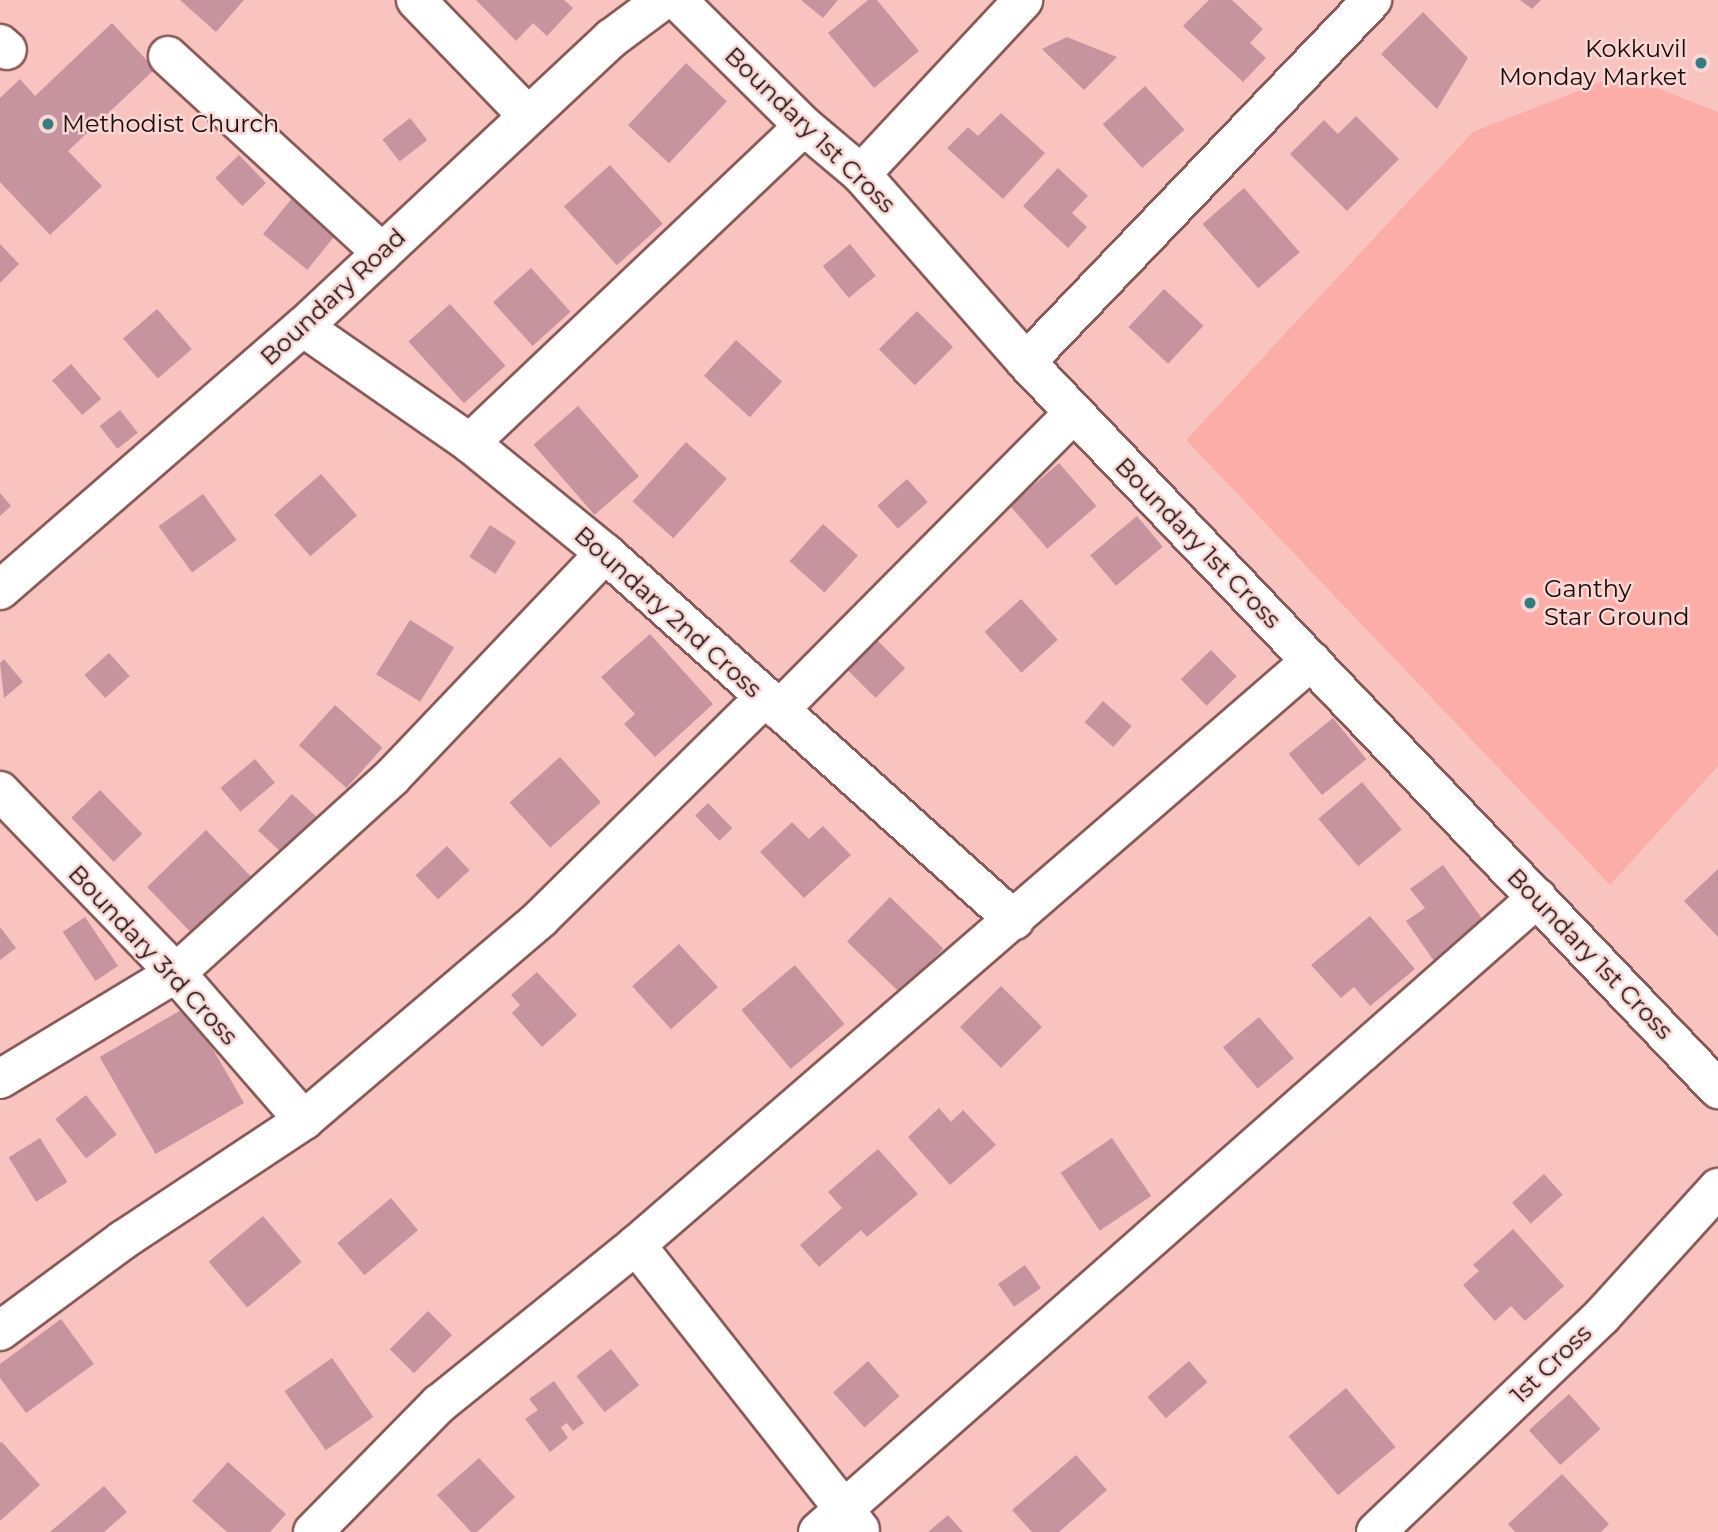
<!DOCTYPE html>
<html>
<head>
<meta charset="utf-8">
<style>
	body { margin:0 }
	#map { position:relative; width:1718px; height:1532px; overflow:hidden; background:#f9c4bf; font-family:Montserrat,sans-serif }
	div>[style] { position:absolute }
	.green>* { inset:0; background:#fcada7 }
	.building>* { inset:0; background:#c6949f; transform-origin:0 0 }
	.roads { filter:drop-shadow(2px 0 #895a57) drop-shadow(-2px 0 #895a57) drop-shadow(0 2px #895a57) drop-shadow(0 -2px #895a57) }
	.minor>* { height:38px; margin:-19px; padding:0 19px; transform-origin:19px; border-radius:19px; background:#fff }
	.dots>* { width:19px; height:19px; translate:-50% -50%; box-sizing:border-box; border:4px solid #f8d7d4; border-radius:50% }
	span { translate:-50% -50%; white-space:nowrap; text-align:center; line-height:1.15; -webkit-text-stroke:5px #f8d7d4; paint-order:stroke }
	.poi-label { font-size:24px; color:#1c0b0a }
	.right { translate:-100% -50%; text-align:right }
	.left { translate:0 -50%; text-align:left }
	.street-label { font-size:24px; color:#1c0b0a }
</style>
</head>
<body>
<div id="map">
	<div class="green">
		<div style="clip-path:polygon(1621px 74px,1718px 112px,1718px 766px,1610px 885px,1186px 440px,1473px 132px)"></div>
	</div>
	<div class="building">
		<div style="clip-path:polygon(180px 0,244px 0,216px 32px)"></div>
		<div style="clip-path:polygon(476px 0,564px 0,573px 8px,547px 36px,533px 23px,516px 41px)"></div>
		<div style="clip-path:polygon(801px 0,838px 0,823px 18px)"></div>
		<div style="clip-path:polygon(868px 0,877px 0,919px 51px,874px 88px,828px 33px)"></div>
		<div style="clip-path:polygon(1209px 0,1232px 0,1263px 29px,1250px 43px,1266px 58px,1243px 82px,1183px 26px)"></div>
		<div style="clip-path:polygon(1520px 0,1541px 0,1532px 9px)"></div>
		<div style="clip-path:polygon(1423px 12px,1468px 58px,1437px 109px,1381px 54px)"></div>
		<div style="clip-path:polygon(112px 23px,155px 69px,68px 151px,102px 186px,50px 235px,0 182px,0 98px,20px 79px,35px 96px)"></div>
		<div style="clip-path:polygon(1067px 37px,1117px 57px,1084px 90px,1042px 49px)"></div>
		<div style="left:686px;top:63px;width:56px;height:85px;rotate:43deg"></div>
		<div style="left:1145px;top:86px;width:59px;height:57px;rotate:48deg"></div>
		<div style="clip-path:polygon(1001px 113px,1045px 153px,1003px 199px,947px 148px,968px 127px,978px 136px)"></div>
		<div style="clip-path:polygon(1356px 116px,1399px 159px,1347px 211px,1290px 154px,1324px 120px,1338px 134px)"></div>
		<div style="left:410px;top:118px;width:28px;height:35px;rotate:52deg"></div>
		<div style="left:239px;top:155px;width:39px;height:33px;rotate:46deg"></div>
		<div style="left:610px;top:165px;width:79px;height:62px;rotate:48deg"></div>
		<div style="clip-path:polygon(1058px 168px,1088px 196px,1072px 213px,1087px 227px,1068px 248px,1023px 206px)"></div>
		<div style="left:1244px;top:188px;width:85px;height:55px;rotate:49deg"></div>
		<div style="left:297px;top:192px;width:57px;height:54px;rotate:39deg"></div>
		<div style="clip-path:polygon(0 244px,19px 264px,0 283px)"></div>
		<div style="left:850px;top:244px;width:41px;height:35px;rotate:51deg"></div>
		<div style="left:531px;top:268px;width:59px;height:51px;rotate:48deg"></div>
		<div style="left:1164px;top:289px;width:54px;height:52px;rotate:43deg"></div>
		<div style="left:450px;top:304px;width:83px;height:56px;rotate:48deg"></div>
		<div style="left:157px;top:309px;width:53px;height:45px;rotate:49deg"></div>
		<div style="left:917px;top:311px;width:51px;height:54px;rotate:45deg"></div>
		<div style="left:736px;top:340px;width:62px;height:48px;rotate:42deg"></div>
		<div style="left:71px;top:364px;width:46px;height:25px;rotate:49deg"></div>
		<div style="left:578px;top:406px;width:93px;height:59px;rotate:49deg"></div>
		<div style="left:120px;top:410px;width:29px;height:26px;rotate:52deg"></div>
		<div style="left:686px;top:442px;width:55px;height:80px;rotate:42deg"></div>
		<div style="left:1059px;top:463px;width:57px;height:65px;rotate:49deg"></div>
		<div style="left:321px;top:474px;width:55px;height:62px;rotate:49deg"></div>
		<div style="left:907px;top:479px;width:31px;height:40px;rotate:48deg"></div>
		<div style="clip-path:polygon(0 493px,11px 506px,0 516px)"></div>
		<div style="left:203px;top:494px;width:57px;height:55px;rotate:54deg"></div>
		<div style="left:1137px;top:516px;width:40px;height:61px;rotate:50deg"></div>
		<div style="left:823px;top:524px;width:47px;height:50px;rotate:42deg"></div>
		<div style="left:490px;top:525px;width:31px;height:38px;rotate:33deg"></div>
		<div style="left:1021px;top:599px;width:55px;height:49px;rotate:48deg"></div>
		<div style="left:410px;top:620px;width:52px;height:64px;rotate:32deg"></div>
		<div style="clip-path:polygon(650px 634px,713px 704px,655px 757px,624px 724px,635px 714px,601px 677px)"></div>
		<div style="left:877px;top:640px;width:40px;height:42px;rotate:45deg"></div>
		<div style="left:1211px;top:650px;width:37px;height:42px;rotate:46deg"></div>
		<div style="left:109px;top:653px;width:31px;height:33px;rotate:48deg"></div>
		<div style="clip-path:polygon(4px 659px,23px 682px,4px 698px,0 663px)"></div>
		<div style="left:1103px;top:701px;width:38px;height:28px;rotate:41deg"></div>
		<div style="left:335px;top:705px;width:64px;height:54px;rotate:42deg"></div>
		<div style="left:1333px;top:718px;width:53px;height:57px;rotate:51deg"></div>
		<div style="left:560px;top:757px;width:61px;height:68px;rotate:48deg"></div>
		<div style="left:255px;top:759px;width:31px;height:45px;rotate:50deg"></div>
		<div style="left:1362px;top:782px;width:62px;height:57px;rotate:50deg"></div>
		<div style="left:100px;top:790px;width:61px;height:40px;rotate:46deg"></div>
		<div style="left:292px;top:794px;width:37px;height:50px;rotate:43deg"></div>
		<div style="left:708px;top:803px;width:35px;height:18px;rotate:46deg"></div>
		<div style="clip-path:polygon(792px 822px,809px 839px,823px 826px,851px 855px,804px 898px,760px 852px)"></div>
		<div style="left:206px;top:830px;width:64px;height:82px;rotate:46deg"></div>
		<div style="left:447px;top:846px;width:33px;height:43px;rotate:47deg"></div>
		<div style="clip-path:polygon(1443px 865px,1486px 924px,1434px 961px,1406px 921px,1425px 908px,1410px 889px)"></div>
		<div style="clip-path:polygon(1718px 869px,1718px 937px,1684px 901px)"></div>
		<div style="left:890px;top:897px;width:74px;height:62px;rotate:44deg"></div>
		<div style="clip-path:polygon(1370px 916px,1415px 969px,1370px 1006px,1354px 987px,1341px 998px,1311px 965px)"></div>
		<div style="left:85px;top:917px;width:59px;height:27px;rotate:56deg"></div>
		<div style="clip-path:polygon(0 927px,16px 948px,0 960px)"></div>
		<div style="left:679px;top:944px;width:58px;height:63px;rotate:48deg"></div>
		<div style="left:795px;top:965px;width:77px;height:70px;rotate:50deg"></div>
		<div style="clip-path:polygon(537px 972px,577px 1015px,542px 1047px,512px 1013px,520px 1005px,511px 995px)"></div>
		<div style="left:1001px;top:986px;width:58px;height:58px;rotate:45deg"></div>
		<div style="left:188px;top:1006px;width:112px;height:102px;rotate:60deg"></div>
		<div style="left:1259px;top:1017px;width:54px;height:47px;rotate:50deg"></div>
		<div style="left:86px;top:1095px;width:50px;height:39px;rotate:52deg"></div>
		<div style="clip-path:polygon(939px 1108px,951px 1122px,963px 1110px,996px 1145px,950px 1185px,908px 1137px)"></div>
		<div style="left:40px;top:1138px;width:52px;height:37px;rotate:58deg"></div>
		<div style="left:1112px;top:1138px;width:70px;height:62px;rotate:56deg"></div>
		<div style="clip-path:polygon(878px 1149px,918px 1194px,867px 1237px,861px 1230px,819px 1267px,800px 1245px,842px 1208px,828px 1192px)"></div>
		<div style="left:1544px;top:1174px;width:28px;height:43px;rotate:48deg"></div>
		<div style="left:391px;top:1198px;width:42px;height:70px;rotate:50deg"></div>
		<div style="left:263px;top:1216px;width:60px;height:71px;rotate:50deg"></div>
		<div style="clip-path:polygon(1513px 1229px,1564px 1286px,1525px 1321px,1511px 1306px,1495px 1321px,1463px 1285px,1479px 1271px,1473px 1265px)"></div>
		<div style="left:1025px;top:1265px;width:28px;height:33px;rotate:55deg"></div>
		<div style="left:428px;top:1311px;width:34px;height:54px;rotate:45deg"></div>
		<div style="clip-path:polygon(61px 1319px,94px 1364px,26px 1413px,0 1378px,0 1364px)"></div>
		<div style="left:611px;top:1349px;width:46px;height:44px;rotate:52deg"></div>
		<div style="left:332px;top:1358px;width:72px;height:58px;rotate:55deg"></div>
		<div style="left:868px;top:1361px;width:47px;height:47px;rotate:48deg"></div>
		<div style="left:1189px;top:1361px;width:28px;height:55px;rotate:49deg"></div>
		<div style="clip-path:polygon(554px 1381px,584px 1423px,573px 1431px,567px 1423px,561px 1427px,568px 1438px,550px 1452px,525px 1419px,538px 1410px,529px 1399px)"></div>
		<div style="left:1346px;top:1388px;width:77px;height:75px;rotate:50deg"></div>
		<div style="left:1569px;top:1394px;width:47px;height:54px;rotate:48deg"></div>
		<div style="clip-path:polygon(2px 1442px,40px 1485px,0 1521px,0 1443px)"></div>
		<div style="clip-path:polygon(1076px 1455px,1107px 1490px,1059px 1532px,1032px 1532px,1012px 1510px)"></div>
		<div style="clip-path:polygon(479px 1458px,515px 1497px,477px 1532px,471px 1532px,437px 1495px)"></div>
		<div style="clip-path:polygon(228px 1462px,286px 1514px,270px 1532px,227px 1532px,192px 1501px)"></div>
		<div style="clip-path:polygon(1562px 1474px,1609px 1524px,1601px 1532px,1515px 1532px,1508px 1524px)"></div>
		<div style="clip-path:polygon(104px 1486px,127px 1512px,104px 1532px,50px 1532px)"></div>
		<div style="clip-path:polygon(948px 1515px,963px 1532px,928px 1532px)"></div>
	</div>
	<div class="roads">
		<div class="minor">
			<div style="left:416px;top:0;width:160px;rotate:46deg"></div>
			<div style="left:677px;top:0;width:179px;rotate:44.8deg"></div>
			<div style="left:804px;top:126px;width:75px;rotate:40.1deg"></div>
			<div style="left:861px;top:174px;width:250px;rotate:48.7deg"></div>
			<div style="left:1026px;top:362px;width:1004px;rotate:46.41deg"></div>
			<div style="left:0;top:44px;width:9px;rotate:41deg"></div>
			<div style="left:168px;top:56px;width:291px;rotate:42.6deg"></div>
			<div style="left:861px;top:174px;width:238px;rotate:-47deg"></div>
			<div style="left:303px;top:327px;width:203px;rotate:34.8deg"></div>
			<div style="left:470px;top:443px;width:174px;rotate:39.2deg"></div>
			<div style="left:605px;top:553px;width:550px;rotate:41.9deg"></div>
			<div style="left:1026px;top:362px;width:501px;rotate:-46.29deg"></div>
			<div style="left:470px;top:443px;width:460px;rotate:-43.5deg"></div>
			<div style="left:0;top:590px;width:401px;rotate:-41deg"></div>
			<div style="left:303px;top:327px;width:423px;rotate:-43.1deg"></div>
			<div style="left:612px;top:38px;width:64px;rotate:-36.7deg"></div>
			<div style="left:779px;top:710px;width:419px;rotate:-45.2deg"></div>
			<div style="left:0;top:791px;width:253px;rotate:46deg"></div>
			<div style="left:176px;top:973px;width:195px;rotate:49deg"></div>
			<div style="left:0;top:1079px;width:205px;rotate:-31.1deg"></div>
			<div style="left:176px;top:973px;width:292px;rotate:-42.2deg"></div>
			<div style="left:392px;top:777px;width:309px;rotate:-46.4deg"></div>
			<div style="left:636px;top:1245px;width:362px;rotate:51.8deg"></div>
			<div style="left:0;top:1331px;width:153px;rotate:-36.5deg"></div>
			<div style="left:123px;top:1240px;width:217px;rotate:-33.5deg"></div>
			<div style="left:304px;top:1120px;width:311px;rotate:-40.4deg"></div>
			<div style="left:541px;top:918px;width:315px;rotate:-44.6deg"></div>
			<div style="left:313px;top:1532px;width:180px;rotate:-45.5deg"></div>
			<div style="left:439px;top:1404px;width:253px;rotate:-38.9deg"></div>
			<div style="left:636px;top:1245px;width:893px;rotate:-40.87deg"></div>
			<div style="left:818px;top:1532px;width:959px;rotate:-41.41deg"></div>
			<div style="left:1376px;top:1532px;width:313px;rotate:-43.7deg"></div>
			<div style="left:1602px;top:1316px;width:173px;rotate:-47.8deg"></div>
		</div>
	</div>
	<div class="dots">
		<div style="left:1701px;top:63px;background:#337c83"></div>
		<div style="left:48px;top:124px;background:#337c83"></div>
		<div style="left:1530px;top:603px;background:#337c83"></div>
	</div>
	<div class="poi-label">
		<span class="right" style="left:1687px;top:63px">Kokkuvil<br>Monday Market</span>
		<span class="left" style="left:62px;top:124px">Methodist Church</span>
		<span class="left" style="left:1544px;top:603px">Ganthy<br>Star Ground</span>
	</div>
	<div class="street-label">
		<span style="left:810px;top:130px;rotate:44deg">Boundary 1st Cross</span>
		<span style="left:333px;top:297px;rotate:-43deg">Boundary Road</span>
		<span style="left:1198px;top:543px;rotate:46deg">Boundary 1st Cross</span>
		<span style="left:668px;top:612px;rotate:42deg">Boundary 2nd Cross</span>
		<span style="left:1590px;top:954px;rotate:46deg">Boundary 1st Cross</span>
		<span style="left:153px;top:955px;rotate:47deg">Boundary 3rd Cross</span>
		<span style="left:1551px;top:1364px;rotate:-44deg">1st Cross</span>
	</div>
</div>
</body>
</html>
